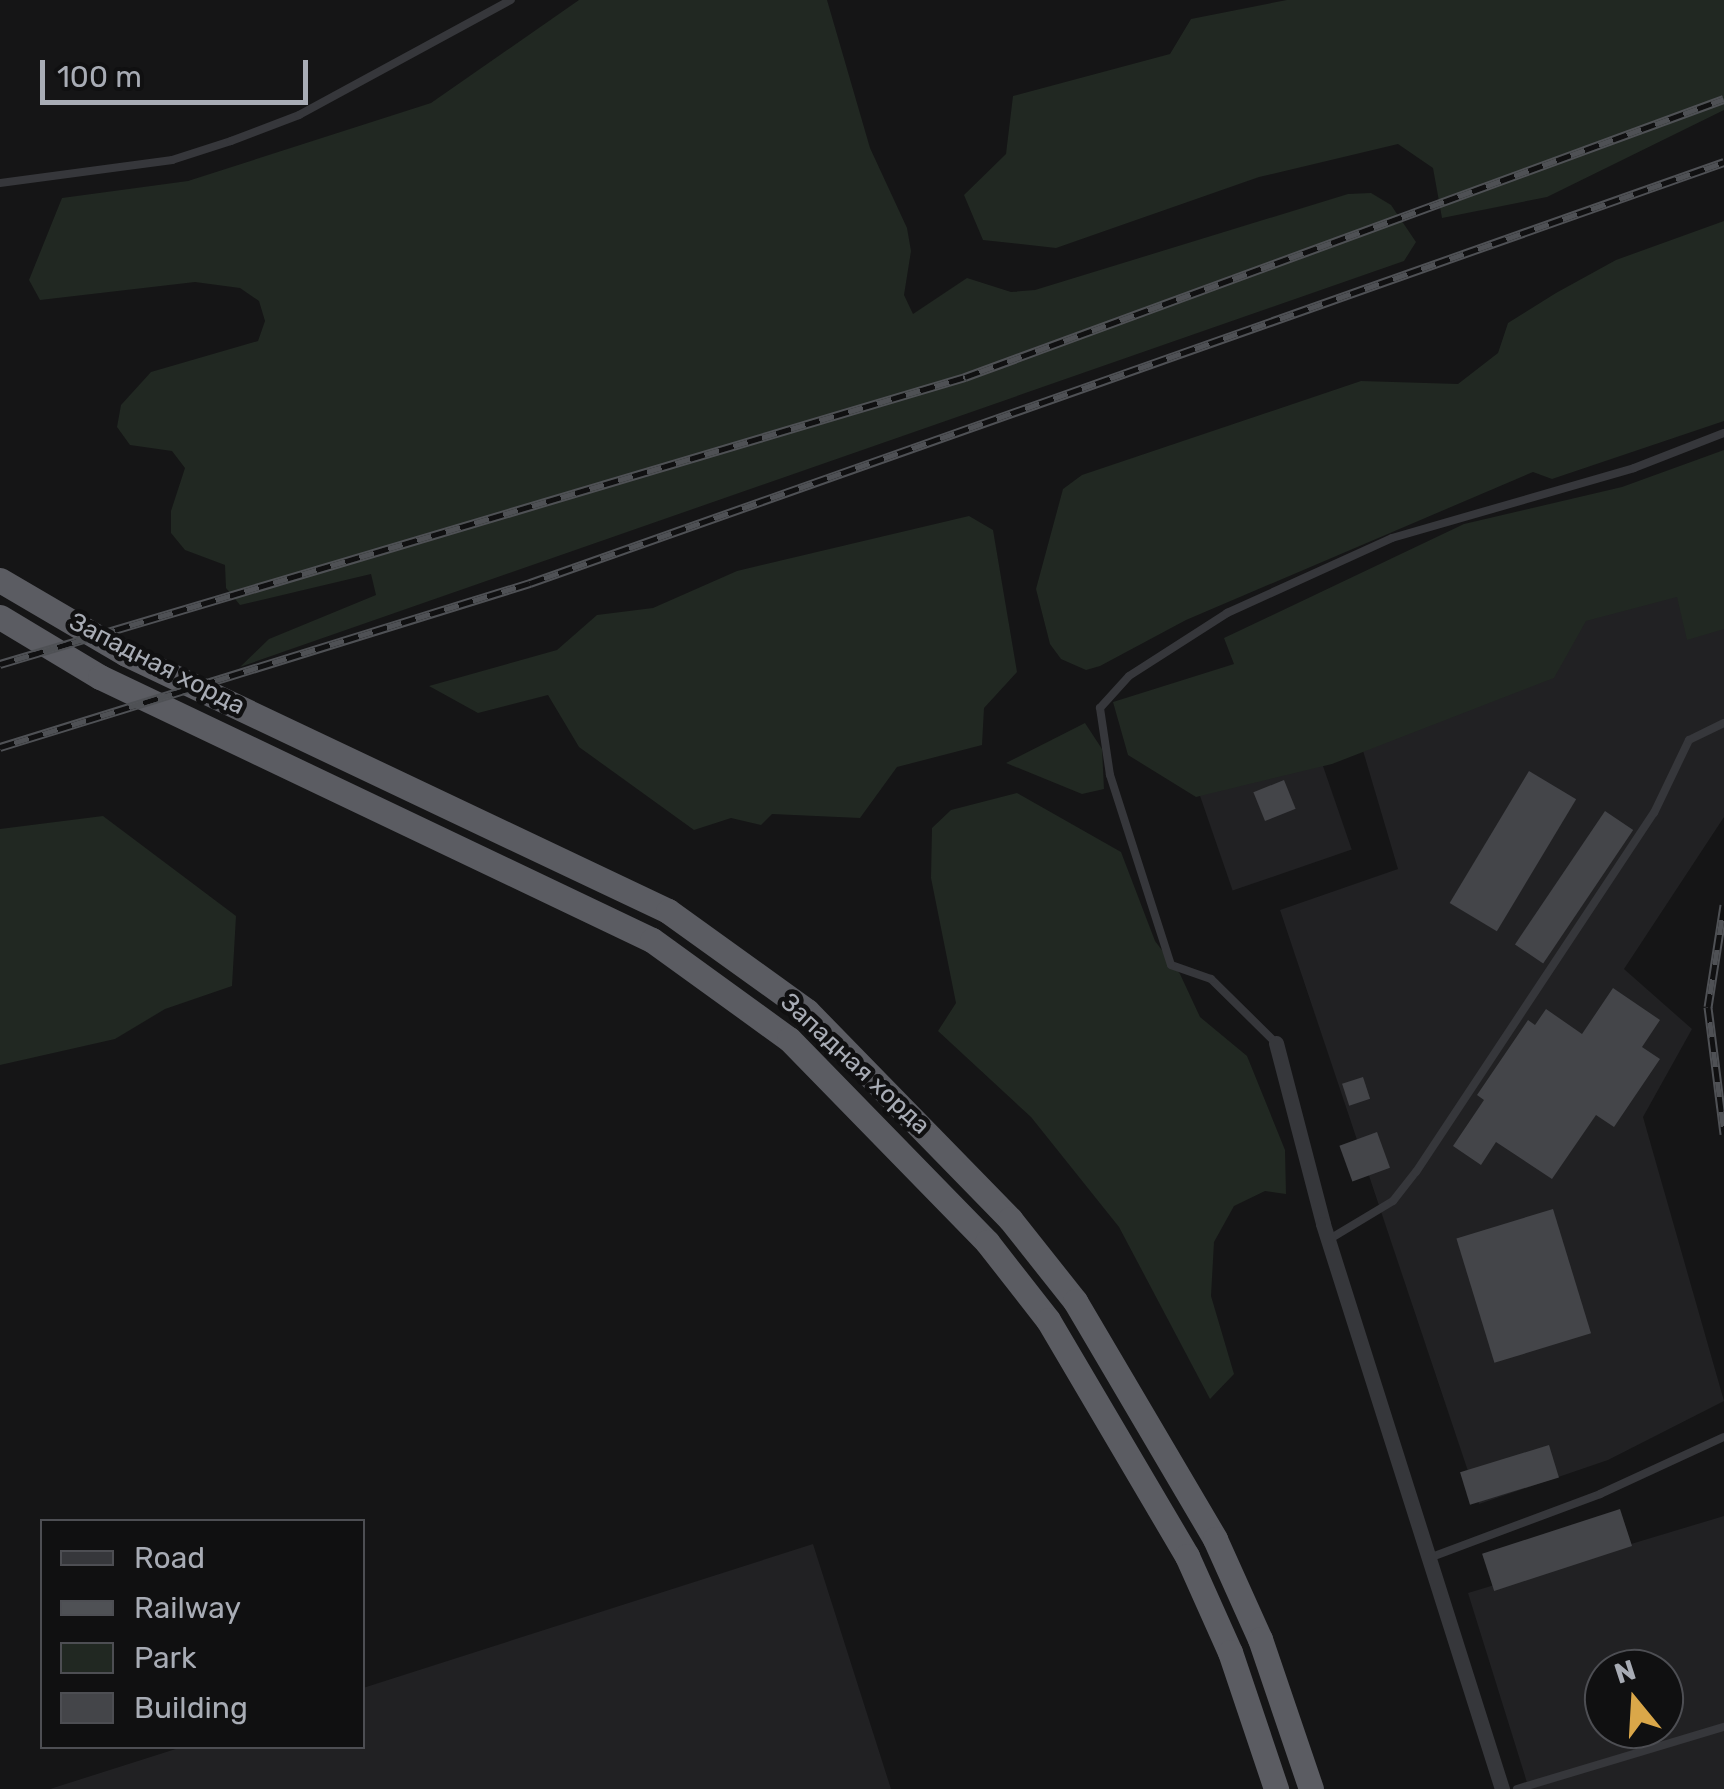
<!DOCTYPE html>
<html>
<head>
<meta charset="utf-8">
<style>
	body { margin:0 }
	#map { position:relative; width:1724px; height:1789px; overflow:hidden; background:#151516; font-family:Rubik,sans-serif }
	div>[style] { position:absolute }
	.built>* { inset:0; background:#212123; transform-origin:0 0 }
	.green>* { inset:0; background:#212822 }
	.building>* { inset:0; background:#444549; transform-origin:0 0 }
	.service>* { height:8px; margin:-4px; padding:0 4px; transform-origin:4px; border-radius:4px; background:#36373b }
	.minor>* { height:15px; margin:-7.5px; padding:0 7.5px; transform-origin:7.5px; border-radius:7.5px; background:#36373b }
	.trunk>* { height:25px; margin:-12.5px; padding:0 12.5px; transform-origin:12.5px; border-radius:12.5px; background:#5b5c62 }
	.rail>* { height:9px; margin-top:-4.5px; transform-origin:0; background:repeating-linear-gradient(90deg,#101011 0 15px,#4f5155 0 30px); box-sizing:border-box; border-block:2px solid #4f5155 }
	span { translate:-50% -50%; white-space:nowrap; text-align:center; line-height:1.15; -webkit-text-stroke:9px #101011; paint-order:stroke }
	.street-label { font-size:25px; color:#a8acb5 }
	.legend { position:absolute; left:40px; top:1519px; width:325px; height:230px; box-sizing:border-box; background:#101011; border:2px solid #4d4e53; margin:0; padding:12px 18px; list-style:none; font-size:30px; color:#a8acb5 }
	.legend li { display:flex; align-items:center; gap:20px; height:50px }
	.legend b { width:50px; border:2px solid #4d4e53 }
	.north { position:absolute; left:1584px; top:1649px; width:100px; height:100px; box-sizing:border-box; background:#101011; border:2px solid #4d4e53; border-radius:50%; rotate:342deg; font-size:28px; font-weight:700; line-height:40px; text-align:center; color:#a8acb5 }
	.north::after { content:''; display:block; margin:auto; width:35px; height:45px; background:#daa749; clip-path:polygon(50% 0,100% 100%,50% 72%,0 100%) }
	.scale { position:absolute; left:40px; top:60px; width:268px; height:45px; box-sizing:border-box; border:5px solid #a8acb5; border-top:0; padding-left:12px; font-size:30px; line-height:35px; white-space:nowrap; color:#a8acb5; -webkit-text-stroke:8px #101011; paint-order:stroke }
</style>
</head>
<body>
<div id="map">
	<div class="built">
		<div style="clip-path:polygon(1724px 503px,1724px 817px,1624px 969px,1692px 1029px,1643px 1117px,1724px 1401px,1608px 1460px,1479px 1504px,1280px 910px,1398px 869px,1335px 656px)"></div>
		<div style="left:1313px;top:737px;width:119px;height:126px;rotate:71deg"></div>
		<div style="clip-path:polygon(evenodd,1724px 1516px,1724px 1789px,1529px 1789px,1468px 1593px,1724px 1516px,1604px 1669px,1664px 1669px,1664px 1729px,1604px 1729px,1604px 1669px)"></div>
		<div style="clip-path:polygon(813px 1544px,891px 1789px,50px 1789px,182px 1747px,362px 1746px,363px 1688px)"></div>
	</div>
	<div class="green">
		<div style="clip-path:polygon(579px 0,827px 0,870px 148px,907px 228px,911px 251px,904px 295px,913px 314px,967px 278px,1011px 292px,1035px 290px,1348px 194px,1371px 193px,1391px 205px,1416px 242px,1404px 261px,240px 667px,269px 639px,376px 595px,371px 574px,240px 605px,226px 588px,225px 565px,185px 550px,171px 533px,171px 511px,185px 468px,172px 451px,130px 445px,117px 427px,121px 405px,151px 372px,258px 341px,265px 321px,259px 301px,240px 288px,195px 282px,40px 300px,29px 280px,62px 198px,188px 181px,431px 103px)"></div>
		<div style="clip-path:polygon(1287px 0,1724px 0,1724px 110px,1547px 197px,1442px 218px,1433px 168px,1398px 144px,1259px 177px,1056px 248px,983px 240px,964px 195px,1006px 154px,1013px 96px,1170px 54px,1191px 19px)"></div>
		<div style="clip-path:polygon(1724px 221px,1724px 421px,1552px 479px,1533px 472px,1186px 620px,1100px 666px,1086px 670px,1061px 659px,1050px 644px,1036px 589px,1063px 489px,1082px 475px,1361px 381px,1458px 384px,1498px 353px,1508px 323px,1556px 293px,1616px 260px)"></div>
		<div style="clip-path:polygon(1724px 450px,1724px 629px,1687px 640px,1677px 597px,1586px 621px,1554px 678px,1332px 764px,1196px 797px,1128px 755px,1113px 702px,1234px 664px,1224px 638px,1464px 524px,1622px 487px)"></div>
		<div style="clip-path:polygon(969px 516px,993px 530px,1017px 672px,984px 708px,982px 745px,897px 767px,860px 818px,772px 814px,761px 825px,731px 818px,694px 830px,579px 747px,548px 695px,478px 713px,429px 686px,557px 650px,597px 615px,653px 608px,737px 571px)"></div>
		<div style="clip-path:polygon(1085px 723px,1102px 749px,1104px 789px,1082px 794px,1006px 763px)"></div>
		<div style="clip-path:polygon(1017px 793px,1121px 852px,1155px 941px,1180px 974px,1200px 1017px,1247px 1056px,1285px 1150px,1286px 1194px,1265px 1191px,1234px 1206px,1214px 1242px,1211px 1296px,1234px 1374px,1210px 1399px,1119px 1227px,1031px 1117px,938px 1031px,956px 1003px,931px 878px,932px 828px,951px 810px)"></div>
		<div style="clip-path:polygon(103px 816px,236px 916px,232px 986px,165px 1009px,115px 1039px,0 1065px,0 829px)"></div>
	</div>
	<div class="building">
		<div style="left:1529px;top:771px;width:55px;height:154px;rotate:31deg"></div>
		<div style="left:1284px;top:780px;width:31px;height:33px;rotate:68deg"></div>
		<div style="left:1605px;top:811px;width:34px;height:161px;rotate:34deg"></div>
		<div style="clip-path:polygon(1613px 988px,1660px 1020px,1642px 1047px,1660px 1059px,1614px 1127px,1596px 1115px,1552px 1179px,1496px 1142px,1481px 1165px,1453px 1146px,1484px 1100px,1477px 1095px,1528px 1020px,1535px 1025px,1546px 1009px,1582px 1034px)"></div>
		<div style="left:1363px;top:1077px;width:23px;height:22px;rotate:72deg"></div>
		<div style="left:1377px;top:1132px;width:38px;height:40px;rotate:70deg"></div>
		<div style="left:1553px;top:1209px;width:130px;height:101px;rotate:73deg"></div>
		<div style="left:1549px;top:1445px;width:34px;height:93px;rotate:73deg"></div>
		<div style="left:1620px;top:1509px;width:39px;height:145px;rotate:72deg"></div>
	</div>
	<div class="service">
		<div style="left:0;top:183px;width:174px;rotate:-7.6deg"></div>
		<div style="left:172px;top:160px;width:62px;rotate:-17.9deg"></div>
		<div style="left:231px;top:141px;width:73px;rotate:-20.9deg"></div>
		<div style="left:299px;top:115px;width:241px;rotate:-28.5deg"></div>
		<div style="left:1276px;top:1043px;width:91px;rotate:-135.4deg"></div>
		<div style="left:1211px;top:979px;width:42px;rotate:-160.7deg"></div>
		<div style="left:1171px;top:965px;width:200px;rotate:-107.8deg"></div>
		<div style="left:1110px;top:775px;width:68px;rotate:-98.5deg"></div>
		<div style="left:1100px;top:708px;width:43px;rotate:-47.8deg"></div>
		<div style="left:1129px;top:676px;width:117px;rotate:-32.7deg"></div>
		<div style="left:1227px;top:613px;width:181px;rotate:-24.4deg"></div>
		<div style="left:1392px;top:538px;width:252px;rotate:-16.1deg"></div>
		<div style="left:1634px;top:468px;width:97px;rotate:-21.3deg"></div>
		<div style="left:1328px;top:1240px;width:76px;rotate:-31deg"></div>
		<div style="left:1393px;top:1201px;width:37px;rotate:-52deg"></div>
		<div style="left:1416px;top:1172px;width:431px;rotate:-56.5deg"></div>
		<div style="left:1654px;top:813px;width:81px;rotate:-64.4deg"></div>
		<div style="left:1689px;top:740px;width:39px;rotate:-26deg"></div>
		<div style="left:1429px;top:1558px;width:183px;rotate:-20.5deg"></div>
		<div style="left:1600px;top:1494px;width:136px;rotate:-24.7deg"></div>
		<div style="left:1517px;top:1789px;width:216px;rotate:-16.7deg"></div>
	</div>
	<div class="minor">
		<div style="left:1276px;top:1043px;width:187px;rotate:75.4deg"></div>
		<div style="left:1323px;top:1224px;width:593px;rotate:72.42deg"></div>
	</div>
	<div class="trunk">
		<div style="left:0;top:580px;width:146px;rotate:30.4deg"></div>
		<div style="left:126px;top:654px;width:600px;rotate:25.37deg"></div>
		<div style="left:668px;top:911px;width:171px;rotate:35.7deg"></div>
		<div style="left:807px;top:1011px;width:291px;rotate:45.7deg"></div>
		<div style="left:1010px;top:1219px;width:105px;rotate:51.6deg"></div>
		<div style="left:1075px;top:1301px;width:276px;rotate:59.5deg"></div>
		<div style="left:1215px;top:1539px;width:110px;rotate:65.8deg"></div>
		<div style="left:1260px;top:1639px;width:158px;rotate:71.2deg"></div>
		<div style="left:0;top:617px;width:117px;rotate:31deg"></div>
		<div style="left:100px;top:677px;width:611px;rotate:25.48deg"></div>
		<div style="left:652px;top:940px;width:169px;rotate:35.9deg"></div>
		<div style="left:789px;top:1039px;width:284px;rotate:45.7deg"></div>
		<div style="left:987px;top:1242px;width:99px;rotate:52deg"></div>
		<div style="left:1048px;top:1320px;width:274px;rotate:59.5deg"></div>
		<div style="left:1187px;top:1556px;width:105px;rotate:65.9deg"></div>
		<div style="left:1230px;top:1652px;width:145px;rotate:71.4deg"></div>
	</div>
	<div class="rail">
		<div style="left:0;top:664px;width:1007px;rotate:-16.56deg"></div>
		<div style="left:965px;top:377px;width:808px;rotate:-20.12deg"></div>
		<div style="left:0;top:747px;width:555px;rotate:-17.19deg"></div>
		<div style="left:530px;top:583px;width:1266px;rotate:-19.42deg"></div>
		<div style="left:1724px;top:905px;width:103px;rotate:98.9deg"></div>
		<div style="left:1708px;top:1007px;width:128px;rotate:82.8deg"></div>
	</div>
	<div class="street-label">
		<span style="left:157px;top:664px;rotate:27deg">Западная хорда</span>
		<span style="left:855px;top:1064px;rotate:43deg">Западная хорда</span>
	</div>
	<ul class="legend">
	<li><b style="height:12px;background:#36373b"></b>Road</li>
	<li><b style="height:12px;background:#4f5155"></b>Railway</li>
	<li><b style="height:28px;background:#212822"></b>Park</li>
	<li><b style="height:28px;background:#444549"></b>Building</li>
	</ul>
	<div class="north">N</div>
	<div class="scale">100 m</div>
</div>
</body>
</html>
